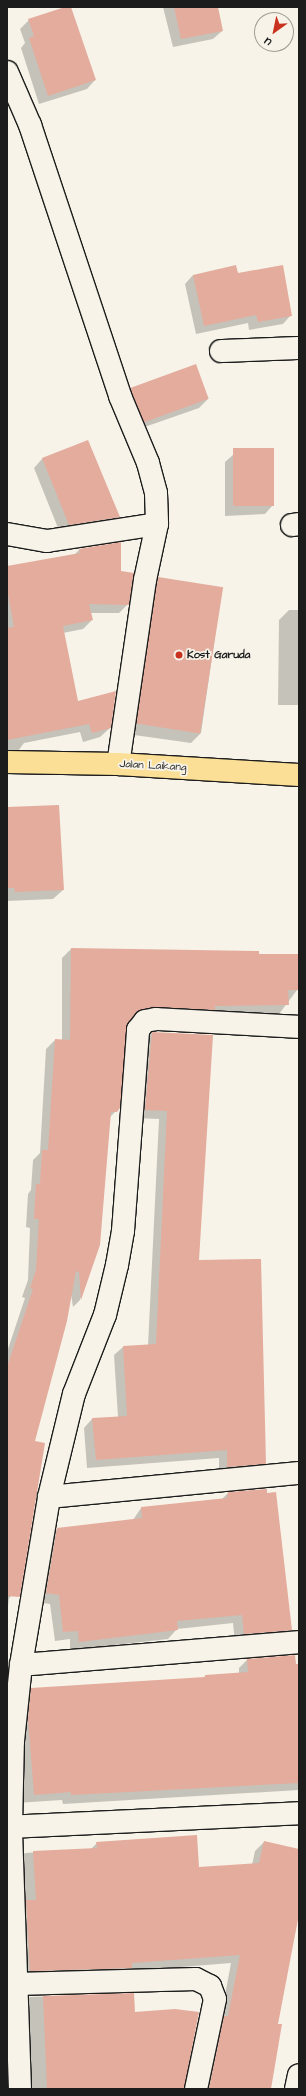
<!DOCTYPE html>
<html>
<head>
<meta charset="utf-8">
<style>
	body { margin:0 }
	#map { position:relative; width:306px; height:2096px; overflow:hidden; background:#f7f3e8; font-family:"Architects Daughter",sans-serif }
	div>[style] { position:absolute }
	.shadow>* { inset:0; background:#0003 }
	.building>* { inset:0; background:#e4ac9d; transform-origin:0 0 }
	.roads { filter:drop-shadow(1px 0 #1c1c1c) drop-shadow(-1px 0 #1c1c1c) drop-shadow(0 1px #1c1c1c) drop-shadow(0 -1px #1c1c1c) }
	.minor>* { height:22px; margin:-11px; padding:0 11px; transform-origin:11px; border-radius:11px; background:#f7f3e8 }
	.major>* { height:22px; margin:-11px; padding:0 11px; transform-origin:11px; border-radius:11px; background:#fbdf96 }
	.dots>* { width:11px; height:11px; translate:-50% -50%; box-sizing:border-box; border:2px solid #f7f3e8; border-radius:50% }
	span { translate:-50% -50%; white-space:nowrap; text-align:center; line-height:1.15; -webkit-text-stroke:3.5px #f7f3e8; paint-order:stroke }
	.poi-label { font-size:11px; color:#1c1c1c; font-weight:700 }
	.left { translate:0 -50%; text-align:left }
	.street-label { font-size:11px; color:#1c1c1c }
	.frame { position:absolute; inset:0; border:8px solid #1c1c1c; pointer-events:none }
	.north { position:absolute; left:254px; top:12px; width:40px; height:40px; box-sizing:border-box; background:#f7f3e8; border:1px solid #9f9d96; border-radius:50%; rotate:213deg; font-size:11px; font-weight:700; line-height:16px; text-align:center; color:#1c1c1c }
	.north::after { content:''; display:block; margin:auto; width:14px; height:18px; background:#c8321e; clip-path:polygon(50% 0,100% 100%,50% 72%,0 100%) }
</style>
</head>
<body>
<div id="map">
	<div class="shadow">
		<div style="clip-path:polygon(70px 7px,95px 80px,87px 89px,39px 104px,21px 48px,25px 43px,20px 29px,29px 20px)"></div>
		<div style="clip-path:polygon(163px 7px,216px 7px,222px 31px,213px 39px,173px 47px)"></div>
		<div style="clip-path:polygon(193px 275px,237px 275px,291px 315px,283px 324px,249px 330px,248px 323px,196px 334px,185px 284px)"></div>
		<div style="clip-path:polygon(131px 388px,208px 399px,199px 408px,136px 430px,122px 397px)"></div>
		<div style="clip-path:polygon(88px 441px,119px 517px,110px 525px,60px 533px,34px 468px,42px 459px)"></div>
		<div style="clip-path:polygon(234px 454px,273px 505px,265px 514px,225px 516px,225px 462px)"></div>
		<div style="clip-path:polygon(120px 543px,120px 572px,128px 604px,119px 613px,90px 613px,92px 620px,83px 629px,63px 633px,77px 703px,110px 728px,100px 737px,83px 742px,80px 732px,24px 743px,15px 755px,7px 755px,7px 563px,9px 567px,74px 555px,79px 550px)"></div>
		<div style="clip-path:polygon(159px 578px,222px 588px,201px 733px,191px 743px,127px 734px,148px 588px)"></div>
		<div style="clip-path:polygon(289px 610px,299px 610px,299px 705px,278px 705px,279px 620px)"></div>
		<div style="clip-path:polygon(7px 808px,63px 890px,53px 899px,7px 901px)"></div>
		<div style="clip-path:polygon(71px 949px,297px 955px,297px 990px,279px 1014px,144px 1015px,130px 1020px,125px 1028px,116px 1111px,109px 1118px,99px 1245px,80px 1300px,73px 1307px,71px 1294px,34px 1442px,20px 1589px,9px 1598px,7px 1614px,7px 1352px,25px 1298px,22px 1297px,28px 1280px,30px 1228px,26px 1227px,28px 1194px,31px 1190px,33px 1160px,40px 1153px,46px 1049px,55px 1040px,62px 1040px,62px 958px)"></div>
		<div style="clip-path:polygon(152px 1033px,198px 1261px,265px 1463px,257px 1472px,219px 1475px,219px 1458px,87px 1468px,84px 1428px,92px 1419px,118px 1417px,114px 1355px,123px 1347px,148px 1346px,159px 1119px,136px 1118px,144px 1042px)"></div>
		<div style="clip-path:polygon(228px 1493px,291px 1630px,282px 1639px,235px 1643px,233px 1623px,177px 1629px,168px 1639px,70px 1650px,70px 1639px,55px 1641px,50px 1604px,37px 1602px,48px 1538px,57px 1529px,133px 1520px,141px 1508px,222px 1499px)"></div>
		<div style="clip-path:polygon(247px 1660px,299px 1665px,299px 1790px,63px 1804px,62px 1800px,16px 1803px,23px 1698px,32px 1689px,203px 1679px,205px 1676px,239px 1673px,239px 1668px)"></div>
		<div style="clip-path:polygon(264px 1842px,299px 1850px,299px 1909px,277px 2024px,270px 2089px,202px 2089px,220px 2022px,231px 1963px,20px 1980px,16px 1861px,25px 1853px,91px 1849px,97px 1843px,198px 1868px,252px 1865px,255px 1851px)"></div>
		<div style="clip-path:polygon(133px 1994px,134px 2013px,183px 2089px,23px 2089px,21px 2006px,30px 1997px)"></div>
	</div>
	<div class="building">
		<div style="clip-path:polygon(65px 7px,71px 7px,96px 80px,48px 96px,29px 38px,34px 36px,28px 19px)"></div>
		<div style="clip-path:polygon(174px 7px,218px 7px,223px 31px,181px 39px)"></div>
		<div style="clip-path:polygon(236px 265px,238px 273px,283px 265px,292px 316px,258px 322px,256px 315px,204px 326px,193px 275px)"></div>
		<div style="left:196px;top:364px;width:37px;height:70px;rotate:70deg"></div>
		<div style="clip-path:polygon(88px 440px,120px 517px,69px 525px,42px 458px)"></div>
		<div style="left:274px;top:448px;width:58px;height:41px;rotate:90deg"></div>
		<div style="clip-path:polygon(121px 542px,121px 571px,134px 573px,129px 605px,89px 604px,93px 620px,63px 626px,78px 701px,116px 691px,111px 728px,92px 733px,89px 724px,7px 740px,7px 628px,14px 627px,7px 589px,7px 566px,80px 553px,79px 549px)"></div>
		<div style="left:158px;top:577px;width:66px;height:148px;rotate:9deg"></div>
		<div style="clip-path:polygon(59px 805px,64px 890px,15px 892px,14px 888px,7px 888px,7px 807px)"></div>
		<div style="clip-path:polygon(71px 948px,259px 951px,259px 954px,298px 954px,298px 990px,288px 990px,289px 1005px,215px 1006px,215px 1010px,154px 1007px,136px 1013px,128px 1023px,120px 1108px,117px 1112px,111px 1112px,100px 1245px,81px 1300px,79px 1272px,76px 1271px,67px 1321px,35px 1441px,45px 1443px,20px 1597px,7px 1596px,7px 1367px,33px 1289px,30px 1288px,36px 1270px,39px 1219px,34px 1219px,36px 1184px,40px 1184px,42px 1150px,48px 1150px,55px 1039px,70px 1040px)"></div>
		<div style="clip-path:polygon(152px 1032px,213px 1035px,199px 1260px,261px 1259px,266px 1464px,227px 1467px,227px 1450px,96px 1460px,92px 1418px,127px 1416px,123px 1346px,156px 1344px,167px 1111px,145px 1110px)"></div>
		<div style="clip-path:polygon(267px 1489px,267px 1493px,276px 1492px,292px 1630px,244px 1634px,242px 1615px,177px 1621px,178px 1630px,79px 1642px,78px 1631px,63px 1632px,59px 1595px,46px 1593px,57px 1528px,142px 1518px,141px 1507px,227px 1498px,228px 1492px)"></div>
		<div style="clip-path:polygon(295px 1655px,296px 1664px,299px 1664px,299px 1783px,71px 1795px,71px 1792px,34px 1795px,28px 1719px,31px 1688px,205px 1677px,205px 1675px,248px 1672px,247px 1659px)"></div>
		<div style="clip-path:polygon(197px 1835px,199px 1867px,259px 1863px,264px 1841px,299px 1849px,299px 1914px,278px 2024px,282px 2024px,271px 2089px,209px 2089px,224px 2016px,228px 2016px,240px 1955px,132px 1963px,132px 1968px,30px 1971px,26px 1900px,36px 1900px,33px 1851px,97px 1848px,96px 1842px)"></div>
		<div style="clip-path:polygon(134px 1993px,135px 2012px,175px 2009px,199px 2012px,184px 2089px,47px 2089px,43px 1996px)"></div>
	</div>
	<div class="roads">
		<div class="minor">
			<div style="left:7px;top:72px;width:58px;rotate:66.5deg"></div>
			<div style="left:30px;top:125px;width:286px;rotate:71.6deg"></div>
			<div style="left:120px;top:396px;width:73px;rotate:67.3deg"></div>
			<div style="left:148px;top:463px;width:31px;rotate:75deg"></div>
			<div style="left:156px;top:493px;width:31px;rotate:88deg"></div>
			<div style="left:221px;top:351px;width:78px;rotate:-2.2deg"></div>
			<div style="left:292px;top:525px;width:7px;rotate:-8deg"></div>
			<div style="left:7px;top:534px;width:41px;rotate:9.9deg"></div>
			<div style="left:47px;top:541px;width:111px;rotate:-8.8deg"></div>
			<div style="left:157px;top:524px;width:57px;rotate:102.1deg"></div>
			<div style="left:145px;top:580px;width:186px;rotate:98.3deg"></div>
			<div style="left:49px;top:1497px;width:251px;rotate:-5.5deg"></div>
			<div style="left:21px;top:1665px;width:279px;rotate:-4.7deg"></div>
			<div style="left:7px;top:1827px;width:292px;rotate:-2.7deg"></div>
			<div style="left:16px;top:1984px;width:180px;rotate:-1.6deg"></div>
			<div style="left:196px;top:1979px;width:16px;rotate:27deg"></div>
			<div style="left:210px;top:1986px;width:14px;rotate:69deg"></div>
			<div style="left:215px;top:1999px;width:92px;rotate:101.9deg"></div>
			<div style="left:20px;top:2089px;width:263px;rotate:-92deg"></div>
			<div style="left:11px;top:1826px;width:85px;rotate:-88.7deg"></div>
			<div style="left:13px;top:1741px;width:76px;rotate:-84deg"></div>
			<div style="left:21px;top:1665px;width:170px;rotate:-80.5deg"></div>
			<div style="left:49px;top:1497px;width:106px;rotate:-76.4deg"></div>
			<div style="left:74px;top:1394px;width:85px;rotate:-68.6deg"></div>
			<div style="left:105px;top:1315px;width:51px;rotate:-76.5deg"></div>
			<div style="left:117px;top:1265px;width:35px;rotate:-80deg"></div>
			<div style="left:123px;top:1231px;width:202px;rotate:-85.7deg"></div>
			<div style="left:138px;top:1030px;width:11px;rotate:-52deg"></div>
			<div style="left:145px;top:1021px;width:11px;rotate:-10deg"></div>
			<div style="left:156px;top:1019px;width:143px;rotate:3.2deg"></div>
			<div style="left:296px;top:2089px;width:14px;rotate:-78deg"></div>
		</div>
		<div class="major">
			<div style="left:7px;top:762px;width:111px;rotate:1deg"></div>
			<div style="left:118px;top:764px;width:181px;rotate:3.5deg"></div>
		</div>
	</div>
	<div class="dots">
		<div style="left:179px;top:655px;background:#c8321e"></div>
	</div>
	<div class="poi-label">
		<span class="left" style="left:187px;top:655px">Kost Garuda</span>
	</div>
	<div class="street-label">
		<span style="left:153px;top:766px;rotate:3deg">Jalan Laikang</span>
	</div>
	<div class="frame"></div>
	<div class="north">U</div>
</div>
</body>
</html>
